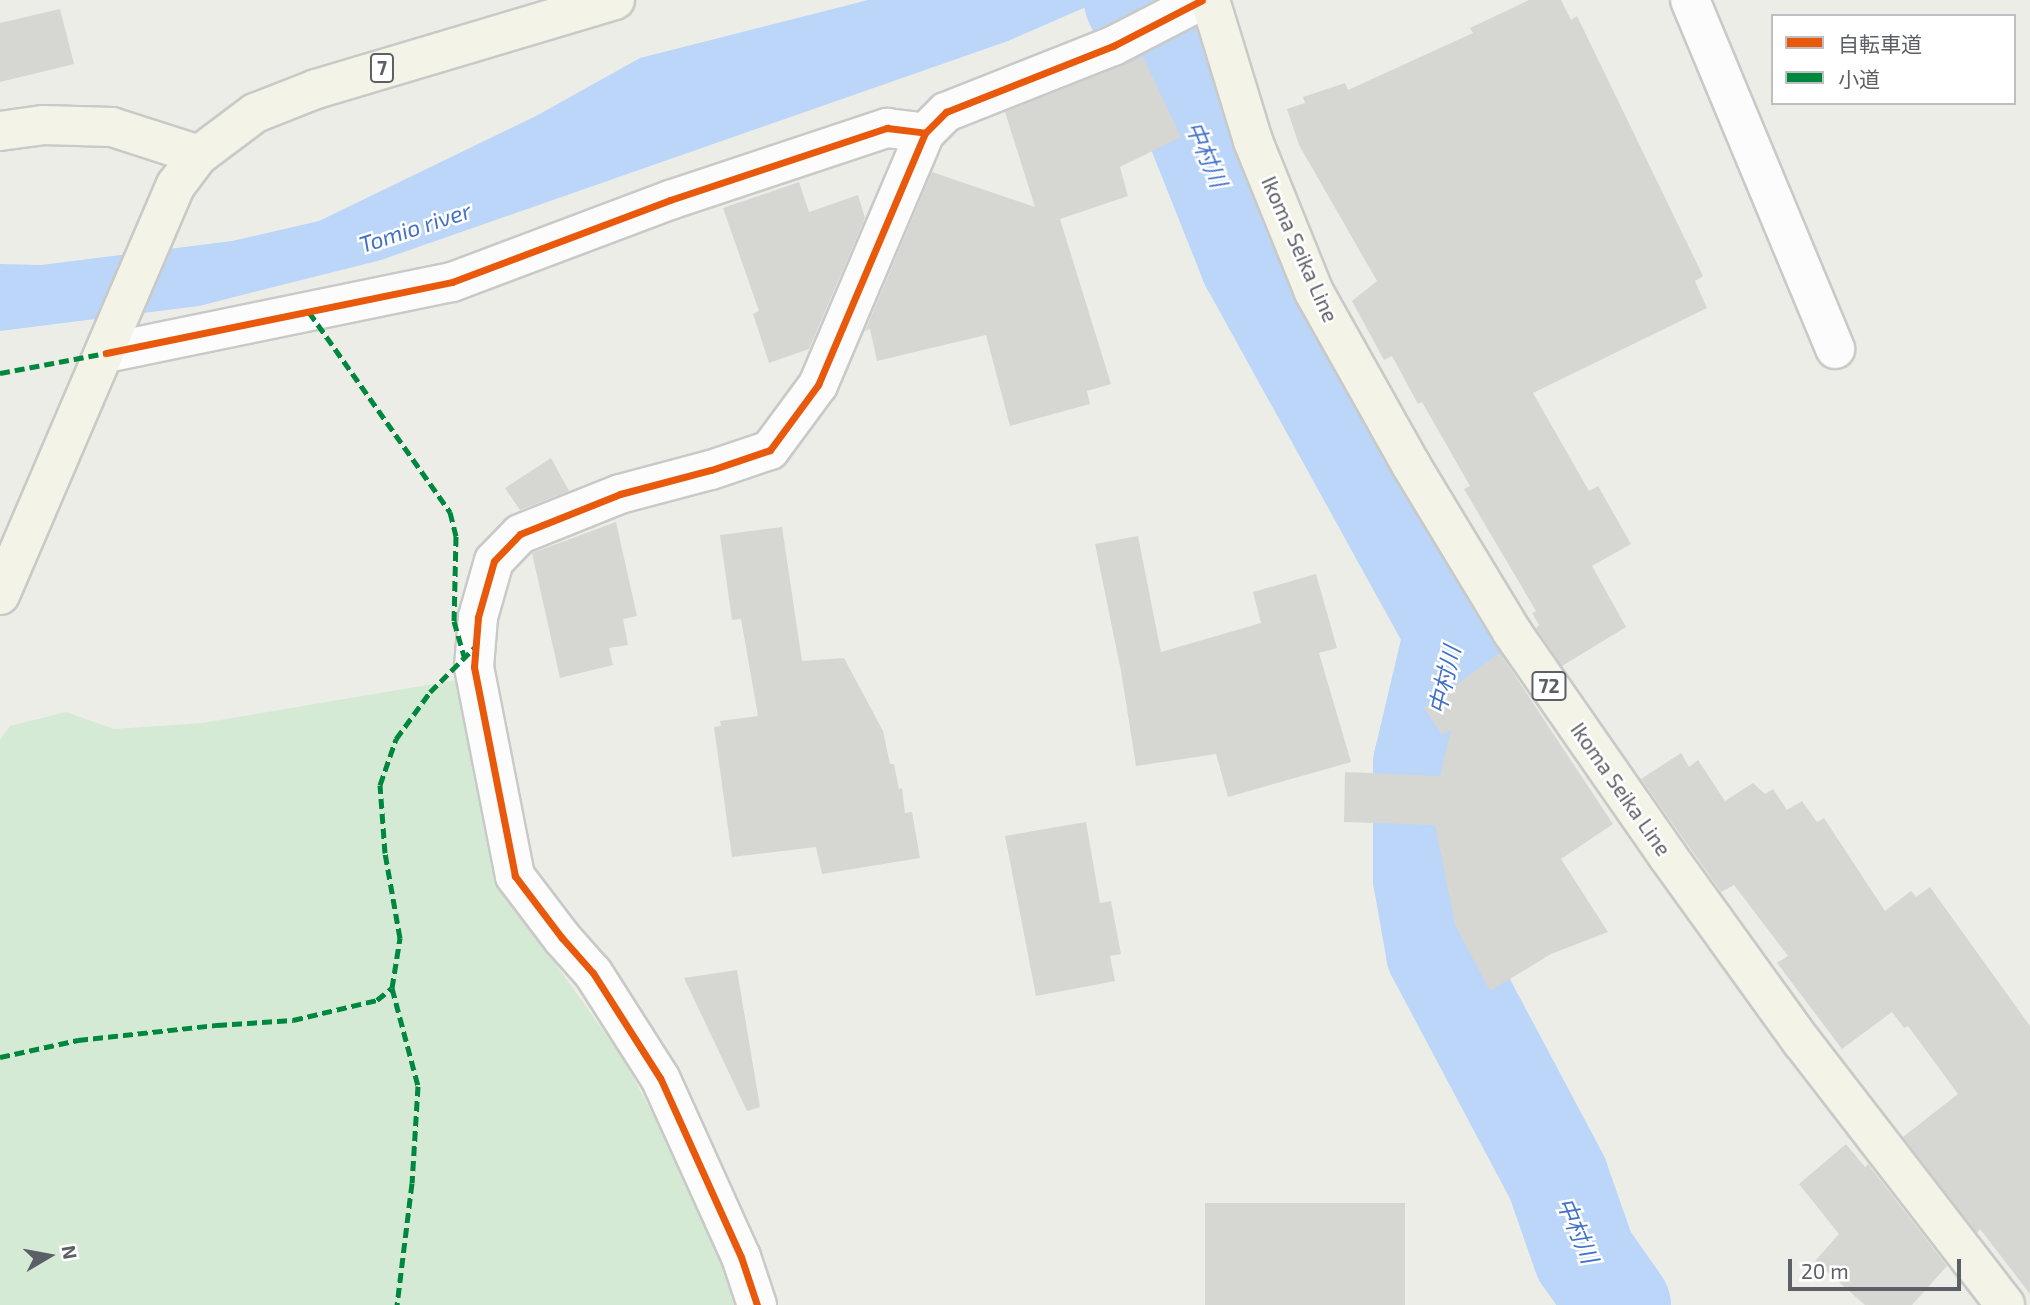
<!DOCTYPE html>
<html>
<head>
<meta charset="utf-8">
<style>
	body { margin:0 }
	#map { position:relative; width:2030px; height:1305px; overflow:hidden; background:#edede8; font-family:"Exo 2","Noto Sans JP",sans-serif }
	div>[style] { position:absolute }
	.green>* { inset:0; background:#d5ead5 }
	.water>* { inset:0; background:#bbd6f8 }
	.river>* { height:103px; margin:-51.5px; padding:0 51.5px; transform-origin:51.5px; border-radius:51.5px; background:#bbd6f8 }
	.building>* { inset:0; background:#d6d6d3; transform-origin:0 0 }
	.roads { filter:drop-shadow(2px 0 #c9cac8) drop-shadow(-2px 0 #c9cac8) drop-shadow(0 2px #c9cac8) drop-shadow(0 -2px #c9cac8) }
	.minor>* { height:38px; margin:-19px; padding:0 19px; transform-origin:19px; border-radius:19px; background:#fcfcfc }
	.major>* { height:38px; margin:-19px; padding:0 19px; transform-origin:19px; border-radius:19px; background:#f3f3e8 }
	.quiet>* { height:5px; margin-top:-2.5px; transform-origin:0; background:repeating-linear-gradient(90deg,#00873e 0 10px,transparent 0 15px) }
	.cycleway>* { height:7px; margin:-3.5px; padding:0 3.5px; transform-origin:3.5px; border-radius:3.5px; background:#e8590c }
	span { translate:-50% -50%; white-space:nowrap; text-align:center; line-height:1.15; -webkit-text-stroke:5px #fff; paint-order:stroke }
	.shield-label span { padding:2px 5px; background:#fff; border:2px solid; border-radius:5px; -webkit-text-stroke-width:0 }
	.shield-label { font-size:19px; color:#5d5f66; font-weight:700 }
	.street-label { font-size:21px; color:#5d5f66 }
	.water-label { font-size:23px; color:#4472c7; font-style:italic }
	.legend { position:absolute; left:1771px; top:14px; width:245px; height:91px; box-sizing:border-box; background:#fff; border:2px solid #bebfc2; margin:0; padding:9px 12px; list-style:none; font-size:21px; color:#5d5f66 }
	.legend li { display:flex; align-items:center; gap:14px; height:35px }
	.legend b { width:35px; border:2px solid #bebfc2 }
	.north { position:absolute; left:14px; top:1221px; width:70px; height:70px; -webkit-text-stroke:5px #fff; paint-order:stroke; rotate:80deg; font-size:19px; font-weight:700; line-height:28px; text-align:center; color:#5d5f66 }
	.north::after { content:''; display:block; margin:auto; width:24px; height:32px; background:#5d5f66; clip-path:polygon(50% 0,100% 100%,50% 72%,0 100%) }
	.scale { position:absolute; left:1788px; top:1259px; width:173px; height:32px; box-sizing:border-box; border:4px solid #5d5f66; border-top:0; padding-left:9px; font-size:21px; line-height:24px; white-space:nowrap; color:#5d5f66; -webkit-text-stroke:5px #fff; paint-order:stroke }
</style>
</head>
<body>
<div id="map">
	<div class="green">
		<div style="clip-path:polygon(457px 680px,499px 885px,623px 1058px,687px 1179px,743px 1305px,0 1305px,0 740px,10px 726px,66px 712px,114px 729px,202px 723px)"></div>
	</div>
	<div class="water">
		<div style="clip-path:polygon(868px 0,1102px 0,1008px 41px,381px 260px,199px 306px,0 331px,0 264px,41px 265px,232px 241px,319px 221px,536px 116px,640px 58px)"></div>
	</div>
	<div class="river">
		<div style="left:1135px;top:0;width:138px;rotate:63.8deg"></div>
		<div style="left:1196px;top:124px;width:149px;rotate:68.3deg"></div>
		<div style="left:1251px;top:262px;width:423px;rotate:61.1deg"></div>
		<div style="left:1455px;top:632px;width:135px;rotate:103.3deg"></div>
		<div style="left:1424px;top:763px;width:115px;rotate:90deg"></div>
		<div style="left:1424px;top:878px;width:75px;rotate:80deg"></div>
		<div style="left:1437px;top:952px;width:256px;rotate:62deg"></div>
		<div style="left:1557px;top:1178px;width:82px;rotate:70.7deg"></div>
		<div style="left:1584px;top:1255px;width:61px;rotate:55deg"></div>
	</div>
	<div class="building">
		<div style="clip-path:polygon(1529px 0,1561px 0,1571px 20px,1577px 16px,1703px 276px,1695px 281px,1707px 308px,1533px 393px,1589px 491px,1598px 486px,1631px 544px,1592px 566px,1626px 627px,1562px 666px,1536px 628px,1539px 625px,1532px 613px,1536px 611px,1464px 489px,1470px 486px,1422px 402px,1418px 404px,1392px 356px,1384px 360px,1352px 301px,1377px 281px,1299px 145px,1287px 109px,1305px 103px,1303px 97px,1345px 83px,1348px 90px,1473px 33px,1470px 28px)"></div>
		<div style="clip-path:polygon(60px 9px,74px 64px,0 82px,0 23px)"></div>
		<div style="clip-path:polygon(1143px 57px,1181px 137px,1120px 167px,1128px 196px,1060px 219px,1111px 384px,1087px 391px,1090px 404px,1010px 426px,986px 335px,877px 361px,870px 329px,865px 331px,932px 172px,1035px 207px,1005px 112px)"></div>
		<div style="clip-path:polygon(799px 182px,809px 212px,858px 195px,865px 218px,809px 349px,769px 363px,753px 314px,759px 311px,723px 208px)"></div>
		<div style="clip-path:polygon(551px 458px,569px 491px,520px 510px,505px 488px)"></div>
		<div style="clip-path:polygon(616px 522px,637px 616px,623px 619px,628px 645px,609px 648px,613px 665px,560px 678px,532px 553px)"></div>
		<div style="clip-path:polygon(782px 527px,802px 661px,844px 658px,883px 731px,890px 764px,894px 764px,899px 789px,902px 788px,905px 813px,912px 812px,920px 858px,822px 874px,816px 847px,732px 857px,714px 727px,721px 726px,720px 721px,758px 716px,741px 619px,732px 620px,720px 535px)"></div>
		<div style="clip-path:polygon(1138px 536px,1161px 652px,1261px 623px,1253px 592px,1316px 574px,1337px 648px,1319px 653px,1351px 762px,1228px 797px,1216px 754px,1136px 766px,1121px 671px,1095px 544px)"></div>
		<div style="clip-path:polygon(1500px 653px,1613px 824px,1561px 859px,1608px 932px,1551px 954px,1490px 991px,1455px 925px,1435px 825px,1344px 822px,1345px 772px,1440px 776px,1451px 730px,1442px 735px,1424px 708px)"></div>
		<div style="clip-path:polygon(1681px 753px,1689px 767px,1698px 760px,1725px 801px,1753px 783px,1765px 794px,1773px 789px,1787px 810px,1802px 801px,1817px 822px,1824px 818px,1885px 911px,1911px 891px,1916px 897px,1930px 887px,2030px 1026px,2030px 1294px,1980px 1229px,1977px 1233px,1903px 1137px,1958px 1094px,1908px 1026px,1904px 1028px,1892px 1012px,1842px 1049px,1777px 963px,1788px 956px,1734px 885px,1721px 892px,1641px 779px)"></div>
		<div style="clip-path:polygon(1086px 822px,1100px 903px,1111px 901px,1121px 954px,1110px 956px,1115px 981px,1036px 996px,1005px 836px)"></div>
		<div style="clip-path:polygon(737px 970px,760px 1107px,747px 1111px,684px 978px)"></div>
		<div style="clip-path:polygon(1846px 1144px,1865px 1167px,1868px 1164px,1947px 1266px,1912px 1305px,1865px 1305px,1815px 1261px,1839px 1234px,1799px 1184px)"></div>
		<div style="left:1205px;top:1203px;width:200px;height:102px"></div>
	</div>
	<div class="roads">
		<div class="minor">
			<div style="left:1690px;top:0;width:378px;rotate:67.4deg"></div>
			<div style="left:106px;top:353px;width:353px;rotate:-11.6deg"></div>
			<div style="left:452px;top:282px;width:233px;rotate:-20.6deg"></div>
			<div style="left:670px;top:200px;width:229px;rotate:-18.4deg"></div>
			<div style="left:887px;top:128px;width:38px;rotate:7deg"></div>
			<div style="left:757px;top:1305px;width:51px;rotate:-108.4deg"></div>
			<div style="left:741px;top:1257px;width:196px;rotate:-114.3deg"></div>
			<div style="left:660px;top:1078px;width:125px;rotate:-122.5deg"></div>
			<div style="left:593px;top:973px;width:47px;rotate:-131.5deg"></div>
			<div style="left:562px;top:938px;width:78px;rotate:-127.2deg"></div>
			<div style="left:515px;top:876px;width:213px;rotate:-101.1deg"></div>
			<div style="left:474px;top:667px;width:50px;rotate:-85.4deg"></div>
			<div style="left:478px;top:617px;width:58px;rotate:-74.1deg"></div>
			<div style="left:494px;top:561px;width:37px;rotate:-46deg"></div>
			<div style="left:520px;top:534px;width:108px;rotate:-21.8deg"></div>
			<div style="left:620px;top:494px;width:94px;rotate:-14.8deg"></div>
			<div style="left:711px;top:470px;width:62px;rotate:-18.7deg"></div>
			<div style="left:770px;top:450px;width:81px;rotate:-53.6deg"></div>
			<div style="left:818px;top:385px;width:274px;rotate:-67deg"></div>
			<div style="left:925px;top:133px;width:30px;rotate:-45deg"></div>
			<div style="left:946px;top:112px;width:180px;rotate:-21.6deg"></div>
			<div style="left:1113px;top:46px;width:100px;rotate:-27.3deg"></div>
		</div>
		<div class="major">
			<div style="left:1210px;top:0;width:147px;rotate:73deg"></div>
			<div style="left:1253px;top:141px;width:163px;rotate:68deg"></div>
			<div style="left:1314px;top:292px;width:198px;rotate:60.7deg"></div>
			<div style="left:1411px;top:465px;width:195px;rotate:58.8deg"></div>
			<div style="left:1512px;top:632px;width:272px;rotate:55.2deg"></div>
			<div style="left:1667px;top:855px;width:231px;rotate:54.2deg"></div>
			<div style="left:1802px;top:1042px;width:332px;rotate:52.3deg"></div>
			<div style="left:0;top:131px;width:43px;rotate:-7.9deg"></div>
			<div style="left:43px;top:125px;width:69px;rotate:1.7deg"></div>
			<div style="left:112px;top:127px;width:91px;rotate:17.8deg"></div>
			<div style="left:0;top:595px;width:446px;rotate:-66.8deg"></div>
			<div style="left:176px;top:185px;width:38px;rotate:-53deg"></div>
			<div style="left:199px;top:155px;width:70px;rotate:-36.9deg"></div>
			<div style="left:255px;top:113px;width:66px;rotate:-21.5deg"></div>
			<div style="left:316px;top:89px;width:312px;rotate:-16.6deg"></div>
		</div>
	</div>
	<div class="quiet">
		<div style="left:309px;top:312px;width:245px;rotate:54.8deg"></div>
		<div style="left:450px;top:512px;width:25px;rotate:76deg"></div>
		<div style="left:456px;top:536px;width:85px;rotate:91.3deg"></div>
		<div style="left:454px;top:621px;width:37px;rotate:74deg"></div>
		<div style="left:0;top:373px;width:108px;rotate:-10.7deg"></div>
		<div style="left:392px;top:988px;width:101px;rotate:75.1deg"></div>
		<div style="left:418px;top:1086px;width:97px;rotate:93.5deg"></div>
		<div style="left:412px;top:1183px;width:123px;rotate:97deg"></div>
		<div style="left:0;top:1057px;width:80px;rotate:-12.3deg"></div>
		<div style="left:78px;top:1040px;width:140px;rotate:-6.2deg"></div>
		<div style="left:217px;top:1025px;width:76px;rotate:-3.8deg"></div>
		<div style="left:293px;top:1020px;width:86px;rotate:-13.4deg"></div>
		<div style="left:377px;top:1000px;width:19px;rotate:-39deg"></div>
		<div style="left:392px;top:988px;width:51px;rotate:-80.9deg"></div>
		<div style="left:400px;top:938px;width:86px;rotate:-100deg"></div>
		<div style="left:385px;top:853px;width:68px;rotate:-94.2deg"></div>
		<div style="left:380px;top:785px;width:49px;rotate:-70.8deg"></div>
		<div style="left:396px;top:739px;width:58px;rotate:-54.1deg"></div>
		<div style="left:430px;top:692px;width:64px;rotate:-45deg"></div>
	</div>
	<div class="cycleway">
		<div style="left:106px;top:353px;width:353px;rotate:-11.6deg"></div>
		<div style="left:452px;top:282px;width:233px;rotate:-20.6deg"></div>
		<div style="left:670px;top:200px;width:229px;rotate:-18.4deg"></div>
		<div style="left:887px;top:128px;width:38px;rotate:7deg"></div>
		<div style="left:757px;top:1305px;width:51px;rotate:-108.4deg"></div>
		<div style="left:741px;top:1257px;width:196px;rotate:-114.3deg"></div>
		<div style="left:660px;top:1078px;width:125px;rotate:-122.5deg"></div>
		<div style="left:593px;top:973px;width:47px;rotate:-131.5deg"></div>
		<div style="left:562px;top:938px;width:78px;rotate:-127.2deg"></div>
		<div style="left:515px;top:876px;width:213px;rotate:-101.1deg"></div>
		<div style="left:474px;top:667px;width:50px;rotate:-85.4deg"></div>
		<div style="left:478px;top:617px;width:58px;rotate:-74.1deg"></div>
		<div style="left:494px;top:561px;width:37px;rotate:-46deg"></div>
		<div style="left:520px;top:534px;width:108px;rotate:-21.8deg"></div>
		<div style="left:620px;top:494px;width:94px;rotate:-14.8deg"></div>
		<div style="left:711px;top:470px;width:62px;rotate:-18.7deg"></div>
		<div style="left:770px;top:450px;width:81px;rotate:-53.6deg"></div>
		<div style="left:818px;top:385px;width:274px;rotate:-67deg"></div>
		<div style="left:925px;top:133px;width:30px;rotate:-45deg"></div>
		<div style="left:946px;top:112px;width:180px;rotate:-21.6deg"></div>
		<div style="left:1113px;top:46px;width:100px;rotate:-27.3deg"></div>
	</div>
	<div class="shield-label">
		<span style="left:382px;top:68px">7</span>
		<span style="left:1549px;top:686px">72</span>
	</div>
	<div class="street-label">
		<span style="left:1300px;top:249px;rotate:66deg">Ikoma Seika Line</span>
		<span style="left:1621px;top:789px;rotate:55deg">Ikoma Seika Line</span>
	</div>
	<div class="water-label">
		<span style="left:1207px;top:154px;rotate:67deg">中村川</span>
		<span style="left:415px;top:227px;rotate:-18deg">Tomio river</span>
		<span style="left:1444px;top:680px;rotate:-77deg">中村川</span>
		<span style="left:1578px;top:1230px;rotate:67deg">中村川</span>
	</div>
	<ul class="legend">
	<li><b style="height:9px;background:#e8590c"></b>自転車道</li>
	<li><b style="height:9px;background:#00873e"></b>小道</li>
	</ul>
	<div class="north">N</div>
	<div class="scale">20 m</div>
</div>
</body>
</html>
